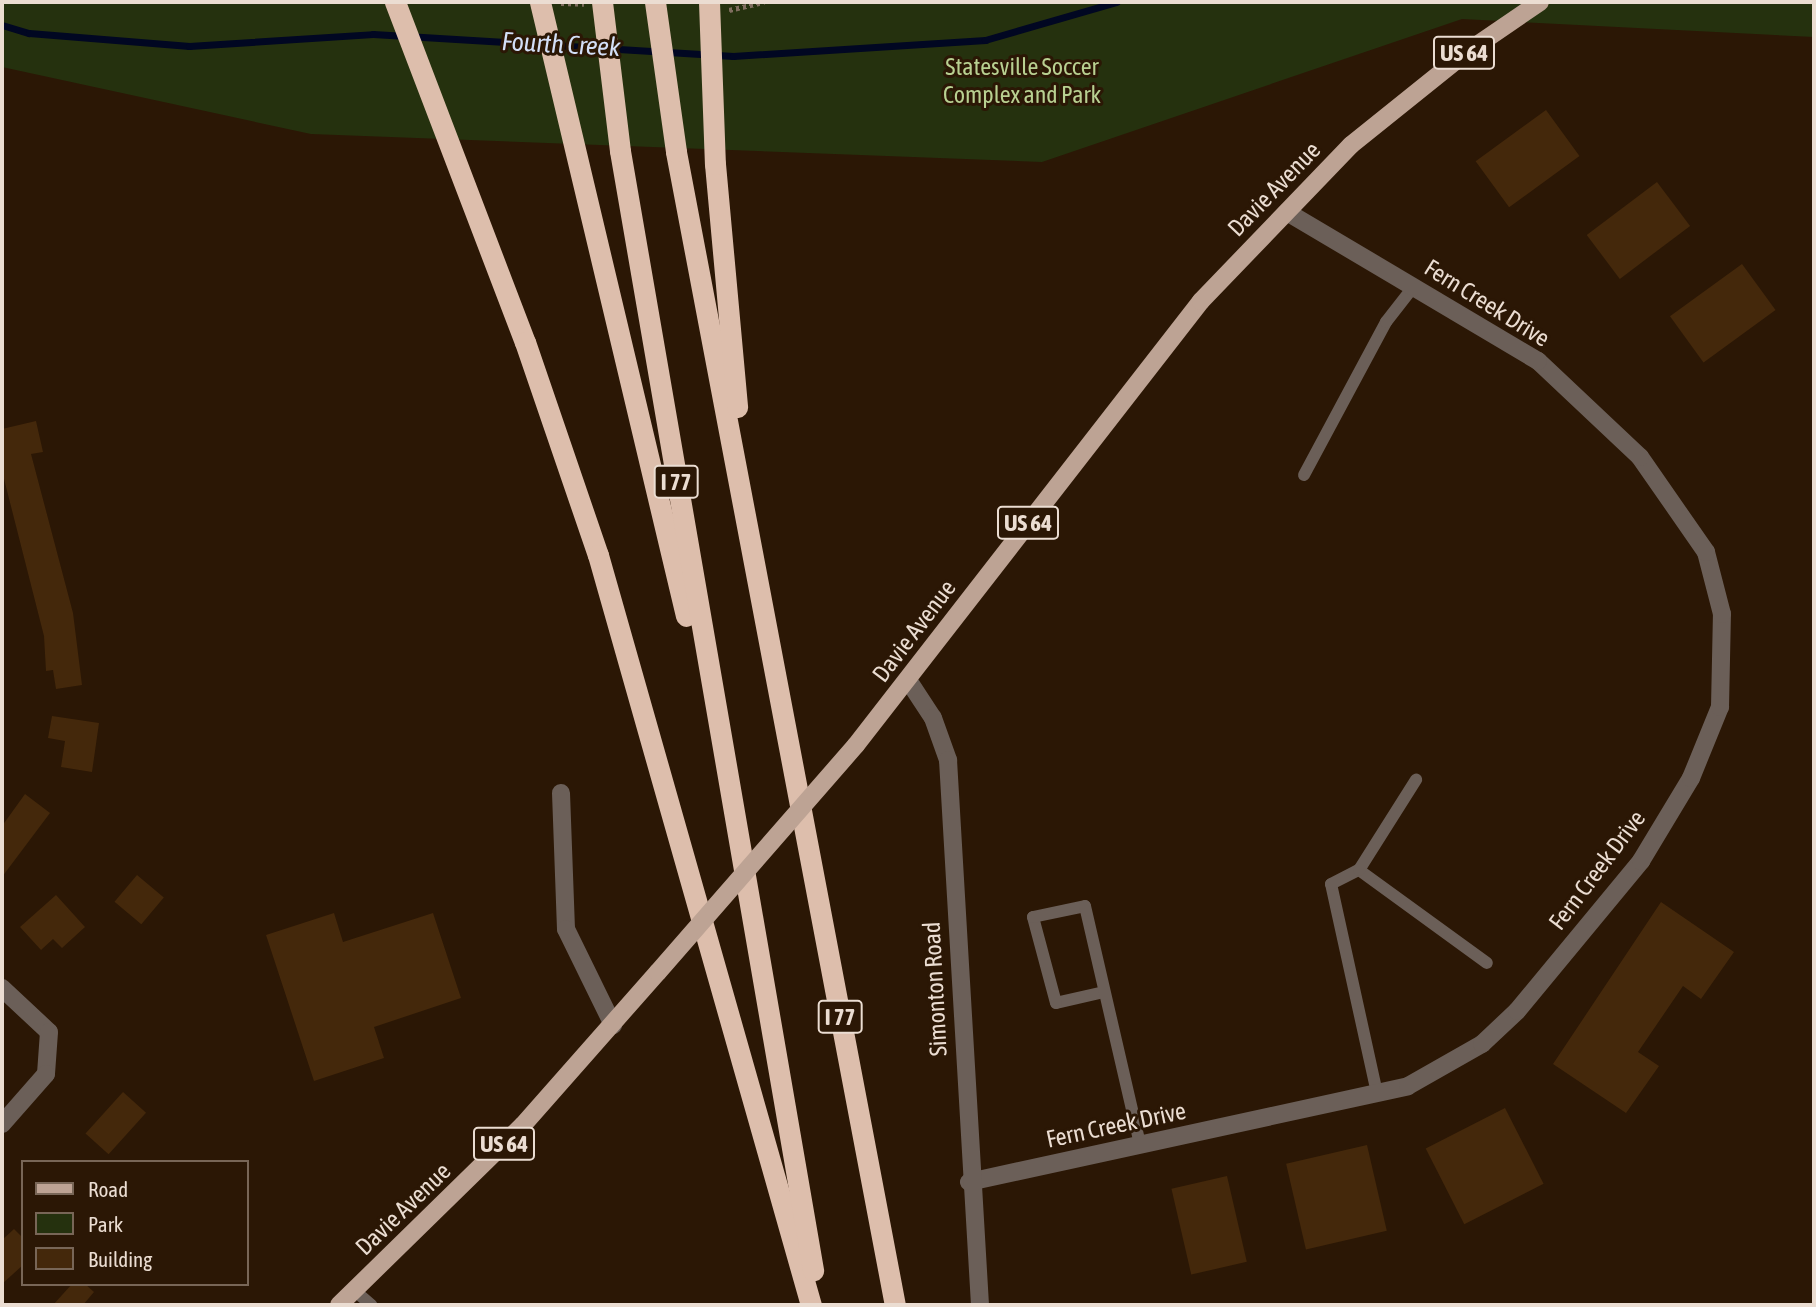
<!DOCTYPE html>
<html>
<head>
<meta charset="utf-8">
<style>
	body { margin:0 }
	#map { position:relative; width:1816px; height:1307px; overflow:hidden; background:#2b1705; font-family:"Asap Condensed",sans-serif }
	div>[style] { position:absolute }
	.green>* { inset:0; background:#25310e }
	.stream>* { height:7px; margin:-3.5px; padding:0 3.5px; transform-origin:3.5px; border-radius:3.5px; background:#010722 }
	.building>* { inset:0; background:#44280b; transform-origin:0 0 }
	.path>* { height:4.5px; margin-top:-2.25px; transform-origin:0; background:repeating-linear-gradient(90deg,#806e5f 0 3.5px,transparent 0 7px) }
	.service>* { height:12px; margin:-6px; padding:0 6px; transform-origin:6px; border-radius:6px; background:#6b5f58 }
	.minor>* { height:18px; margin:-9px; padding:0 9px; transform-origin:9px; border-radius:9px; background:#6b5f58 }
	.tertiary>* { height:18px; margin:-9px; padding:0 9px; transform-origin:9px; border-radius:9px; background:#6b5f58 }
	.primary>* { height:18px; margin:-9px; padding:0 9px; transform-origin:9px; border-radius:9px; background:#bda394 }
	.motorway>* { height:21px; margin:-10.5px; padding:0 10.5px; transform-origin:10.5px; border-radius:10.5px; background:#ddbeac }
	.primary-bridge>* { height:18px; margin:-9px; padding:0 9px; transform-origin:9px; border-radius:9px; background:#bda394 }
	.motorway-bridge>* { height:21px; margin:-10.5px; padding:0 10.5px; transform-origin:10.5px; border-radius:10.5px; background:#ddbeac }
	span { translate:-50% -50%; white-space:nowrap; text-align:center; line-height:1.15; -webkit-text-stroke:6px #2b1705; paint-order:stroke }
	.shield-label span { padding:2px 5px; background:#2b1705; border:2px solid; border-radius:5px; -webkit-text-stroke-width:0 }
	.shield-label { font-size:23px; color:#ebddd2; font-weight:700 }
	.park-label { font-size:24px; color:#b8d091 }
	.street-label { font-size:24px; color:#ebddd2 }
	.water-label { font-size:26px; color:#d3dff7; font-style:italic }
	.frame { position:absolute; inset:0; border:4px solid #ebddd2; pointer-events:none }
	.legend { position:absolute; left:21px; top:1160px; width:228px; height:126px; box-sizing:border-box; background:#2b1705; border:2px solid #786657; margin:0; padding:9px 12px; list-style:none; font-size:21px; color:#ebddd2 }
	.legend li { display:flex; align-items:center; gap:14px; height:35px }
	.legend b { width:35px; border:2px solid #786657 }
</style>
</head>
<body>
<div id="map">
	<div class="green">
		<div style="clip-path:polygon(2px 2px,1814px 2px,1814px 37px,1462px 19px,1042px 162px,311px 134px,2px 67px)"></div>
	</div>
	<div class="stream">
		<div style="left:2px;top:25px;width:28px;rotate:17deg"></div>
		<div style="left:29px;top:33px;width:161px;rotate:4.6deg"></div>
		<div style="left:189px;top:46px;width:184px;rotate:-3.7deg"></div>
		<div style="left:373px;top:34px;width:361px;rotate:3.5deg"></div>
		<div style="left:733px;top:56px;width:253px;rotate:-3.6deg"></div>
		<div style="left:985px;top:40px;width:137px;rotate:-16.1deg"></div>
	</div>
	<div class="building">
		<div style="left:1546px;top:110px;width:57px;height:87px;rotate:54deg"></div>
		<div style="left:1657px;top:182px;width:55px;height:88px;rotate:53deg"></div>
		<div style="left:1742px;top:264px;width:57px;height:89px;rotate:54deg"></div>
		<div style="clip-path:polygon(36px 421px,43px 452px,31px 454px,73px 613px,82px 685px,56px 689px,53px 670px,46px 671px,44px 636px,2px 471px,2px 429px)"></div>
		<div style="clip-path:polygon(52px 716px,99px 723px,92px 772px,61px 767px,65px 741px,48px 738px)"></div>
		<div style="clip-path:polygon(25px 794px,50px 813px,2px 877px,2px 826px)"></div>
		<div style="left:137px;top:875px;width:35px;height:35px;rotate:40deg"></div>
		<div style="clip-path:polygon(56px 895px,85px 927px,62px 948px,53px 939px,41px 950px,20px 927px)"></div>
		<div style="clip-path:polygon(1661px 902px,1734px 952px,1701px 999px,1683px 986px,1638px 1052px,1659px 1066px,1626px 1113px,1553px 1064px)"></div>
		<div style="clip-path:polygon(334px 913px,343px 942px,433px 913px,461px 998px,374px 1027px,384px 1058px,314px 1081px,266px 935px)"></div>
		<div style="left:123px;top:1092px;width:31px;height:56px;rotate:42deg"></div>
		<div style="left:1505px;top:1108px;width:85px;height:89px;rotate:63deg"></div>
		<div style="left:1367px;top:1145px;width:88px;height:83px;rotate:77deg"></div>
		<div style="left:1227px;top:1176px;width:88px;height:57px;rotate:77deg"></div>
		<div style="clip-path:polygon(14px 1229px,23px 1238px,23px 1265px,2px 1284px,2px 1240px)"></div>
		<div style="clip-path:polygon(72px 1284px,85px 1284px,94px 1292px,83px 1305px,53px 1305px)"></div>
	</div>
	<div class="path">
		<div style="left:561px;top:3px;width:23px;rotate:2deg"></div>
		<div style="left:729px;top:10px;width:36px;rotate:-13deg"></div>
	</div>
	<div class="service">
		<div style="left:1304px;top:475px;width:174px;rotate:-61.8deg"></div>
		<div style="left:1386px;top:322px;width:46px;rotate:-52.1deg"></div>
		<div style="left:1359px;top:870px;width:158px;rotate:36deg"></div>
		<div style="left:1104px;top:992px;width:49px;rotate:167.1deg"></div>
		<div style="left:1056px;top:1003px;width:89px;rotate:-105deg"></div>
		<div style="left:1033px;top:917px;width:53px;rotate:-11.9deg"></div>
		<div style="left:1085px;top:906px;width:245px;rotate:77deg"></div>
		<div style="left:1377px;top:1093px;width:214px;rotate:-102.4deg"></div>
		<div style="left:1331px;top:884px;width:31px;rotate:-27deg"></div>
		<div style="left:1359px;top:870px;width:107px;rotate:-57.7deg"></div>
		<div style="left:354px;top:1290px;width:23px;rotate:41deg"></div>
	</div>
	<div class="minor">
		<div style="left:561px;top:793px;width:136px;rotate:87.9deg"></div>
		<div style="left:566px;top:929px;width:107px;rotate:63.9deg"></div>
		<div style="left:2px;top:988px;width:64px;rotate:43.1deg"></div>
		<div style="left:49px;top:1032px;width:42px;rotate:94.1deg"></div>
		<div style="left:46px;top:1074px;width:67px;rotate:131.3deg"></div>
		<div style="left:969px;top:1182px;width:449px;rotate:-12.3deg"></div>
		<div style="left:1408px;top:1086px;width:85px;rotate:-29.6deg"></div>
		<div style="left:1482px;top:1044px;width:48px;rotate:-43.3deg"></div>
		<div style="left:1517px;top:1011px;width:195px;rotate:-50.4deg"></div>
		<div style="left:1641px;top:861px;width:97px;rotate:-58.9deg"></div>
		<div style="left:1691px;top:778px;width:77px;rotate:-67.8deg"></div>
		<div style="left:1720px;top:707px;width:93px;rotate:-88.8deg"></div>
		<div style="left:1722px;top:614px;width:64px;rotate:-104.5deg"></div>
		<div style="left:1706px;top:552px;width:116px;rotate:-124.8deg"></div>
		<div style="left:1640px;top:457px;width:140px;rotate:-136.7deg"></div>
		<div style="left:1538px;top:361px;width:292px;rotate:-149.3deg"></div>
	</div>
	<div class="tertiary">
		<div style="left:908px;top:680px;width:45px;rotate:56.7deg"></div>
		<div style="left:933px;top:718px;width:45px;rotate:70.3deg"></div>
		<div style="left:948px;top:760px;width:546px;rotate:86.64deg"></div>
	</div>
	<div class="primary">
		<div style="left:856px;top:745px;width:562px;rotate:-52.15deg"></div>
		<div style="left:1201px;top:301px;width:216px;rotate:-46.1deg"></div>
		<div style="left:1351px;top:145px;width:145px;rotate:-38.8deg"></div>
		<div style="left:1464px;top:54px;width:92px;rotate:-34.4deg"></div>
		<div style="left:339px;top:1305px;width:257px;rotate:-44.4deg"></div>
		<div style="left:523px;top:1125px;width:204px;rotate:-48.6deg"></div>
	</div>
	<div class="motorway">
		<div style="left:395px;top:2px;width:364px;rotate:69.1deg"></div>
		<div style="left:525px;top:342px;width:225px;rotate:71.1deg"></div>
		<div style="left:598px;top:555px;width:780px;rotate:74.15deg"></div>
		<div style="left:540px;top:2px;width:631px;rotate:76.62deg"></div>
		<div style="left:620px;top:151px;width:1136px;rotate:80.21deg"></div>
		<div style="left:676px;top:152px;width:1174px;rotate:79.25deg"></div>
		<div style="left:715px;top:164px;width:244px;rotate:84.8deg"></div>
	</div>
	<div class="primary-bridge">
		<div style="left:658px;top:972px;width:301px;rotate:-48.9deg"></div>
	</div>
	<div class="motorway-bridge">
		<div style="left:602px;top:2px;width:150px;rotate:83.1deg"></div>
		<div style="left:655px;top:2px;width:151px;rotate:82deg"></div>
		<div style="left:709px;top:2px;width:162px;rotate:87.9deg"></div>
	</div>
	<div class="shield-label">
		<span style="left:1464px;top:53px">US 64</span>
		<span style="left:676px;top:482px">I 77</span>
		<span style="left:1028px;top:523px">US 64</span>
		<span style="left:840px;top:1017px">I 77</span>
		<span style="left:504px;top:1144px">US 64</span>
	</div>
	<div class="park-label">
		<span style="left:1022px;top:81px">Statesville Soccer<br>Complex and Park</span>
	</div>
	<div class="street-label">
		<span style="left:1274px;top:189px;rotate:-46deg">Davie Avenue</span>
		<span style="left:1487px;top:303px;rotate:32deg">Fern Creek Drive</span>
		<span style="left:914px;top:631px;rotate:-53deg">Davie Avenue</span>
		<span style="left:1597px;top:870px;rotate:-53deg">Fern Creek Drive</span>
		<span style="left:935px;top:989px;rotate:-93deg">Simonton Road</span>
		<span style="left:1116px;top:1125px;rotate:-12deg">Fern Creek Drive</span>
		<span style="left:403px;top:1209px;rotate:-44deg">Davie Avenue</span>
	</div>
	<div class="water-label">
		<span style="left:561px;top:45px;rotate:3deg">Fourth Creek</span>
	</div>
	<div class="frame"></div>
	<ul class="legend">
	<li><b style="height:9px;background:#bda394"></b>Road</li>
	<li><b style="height:19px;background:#25310e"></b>Park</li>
	<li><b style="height:19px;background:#44280b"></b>Building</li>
	</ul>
</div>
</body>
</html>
